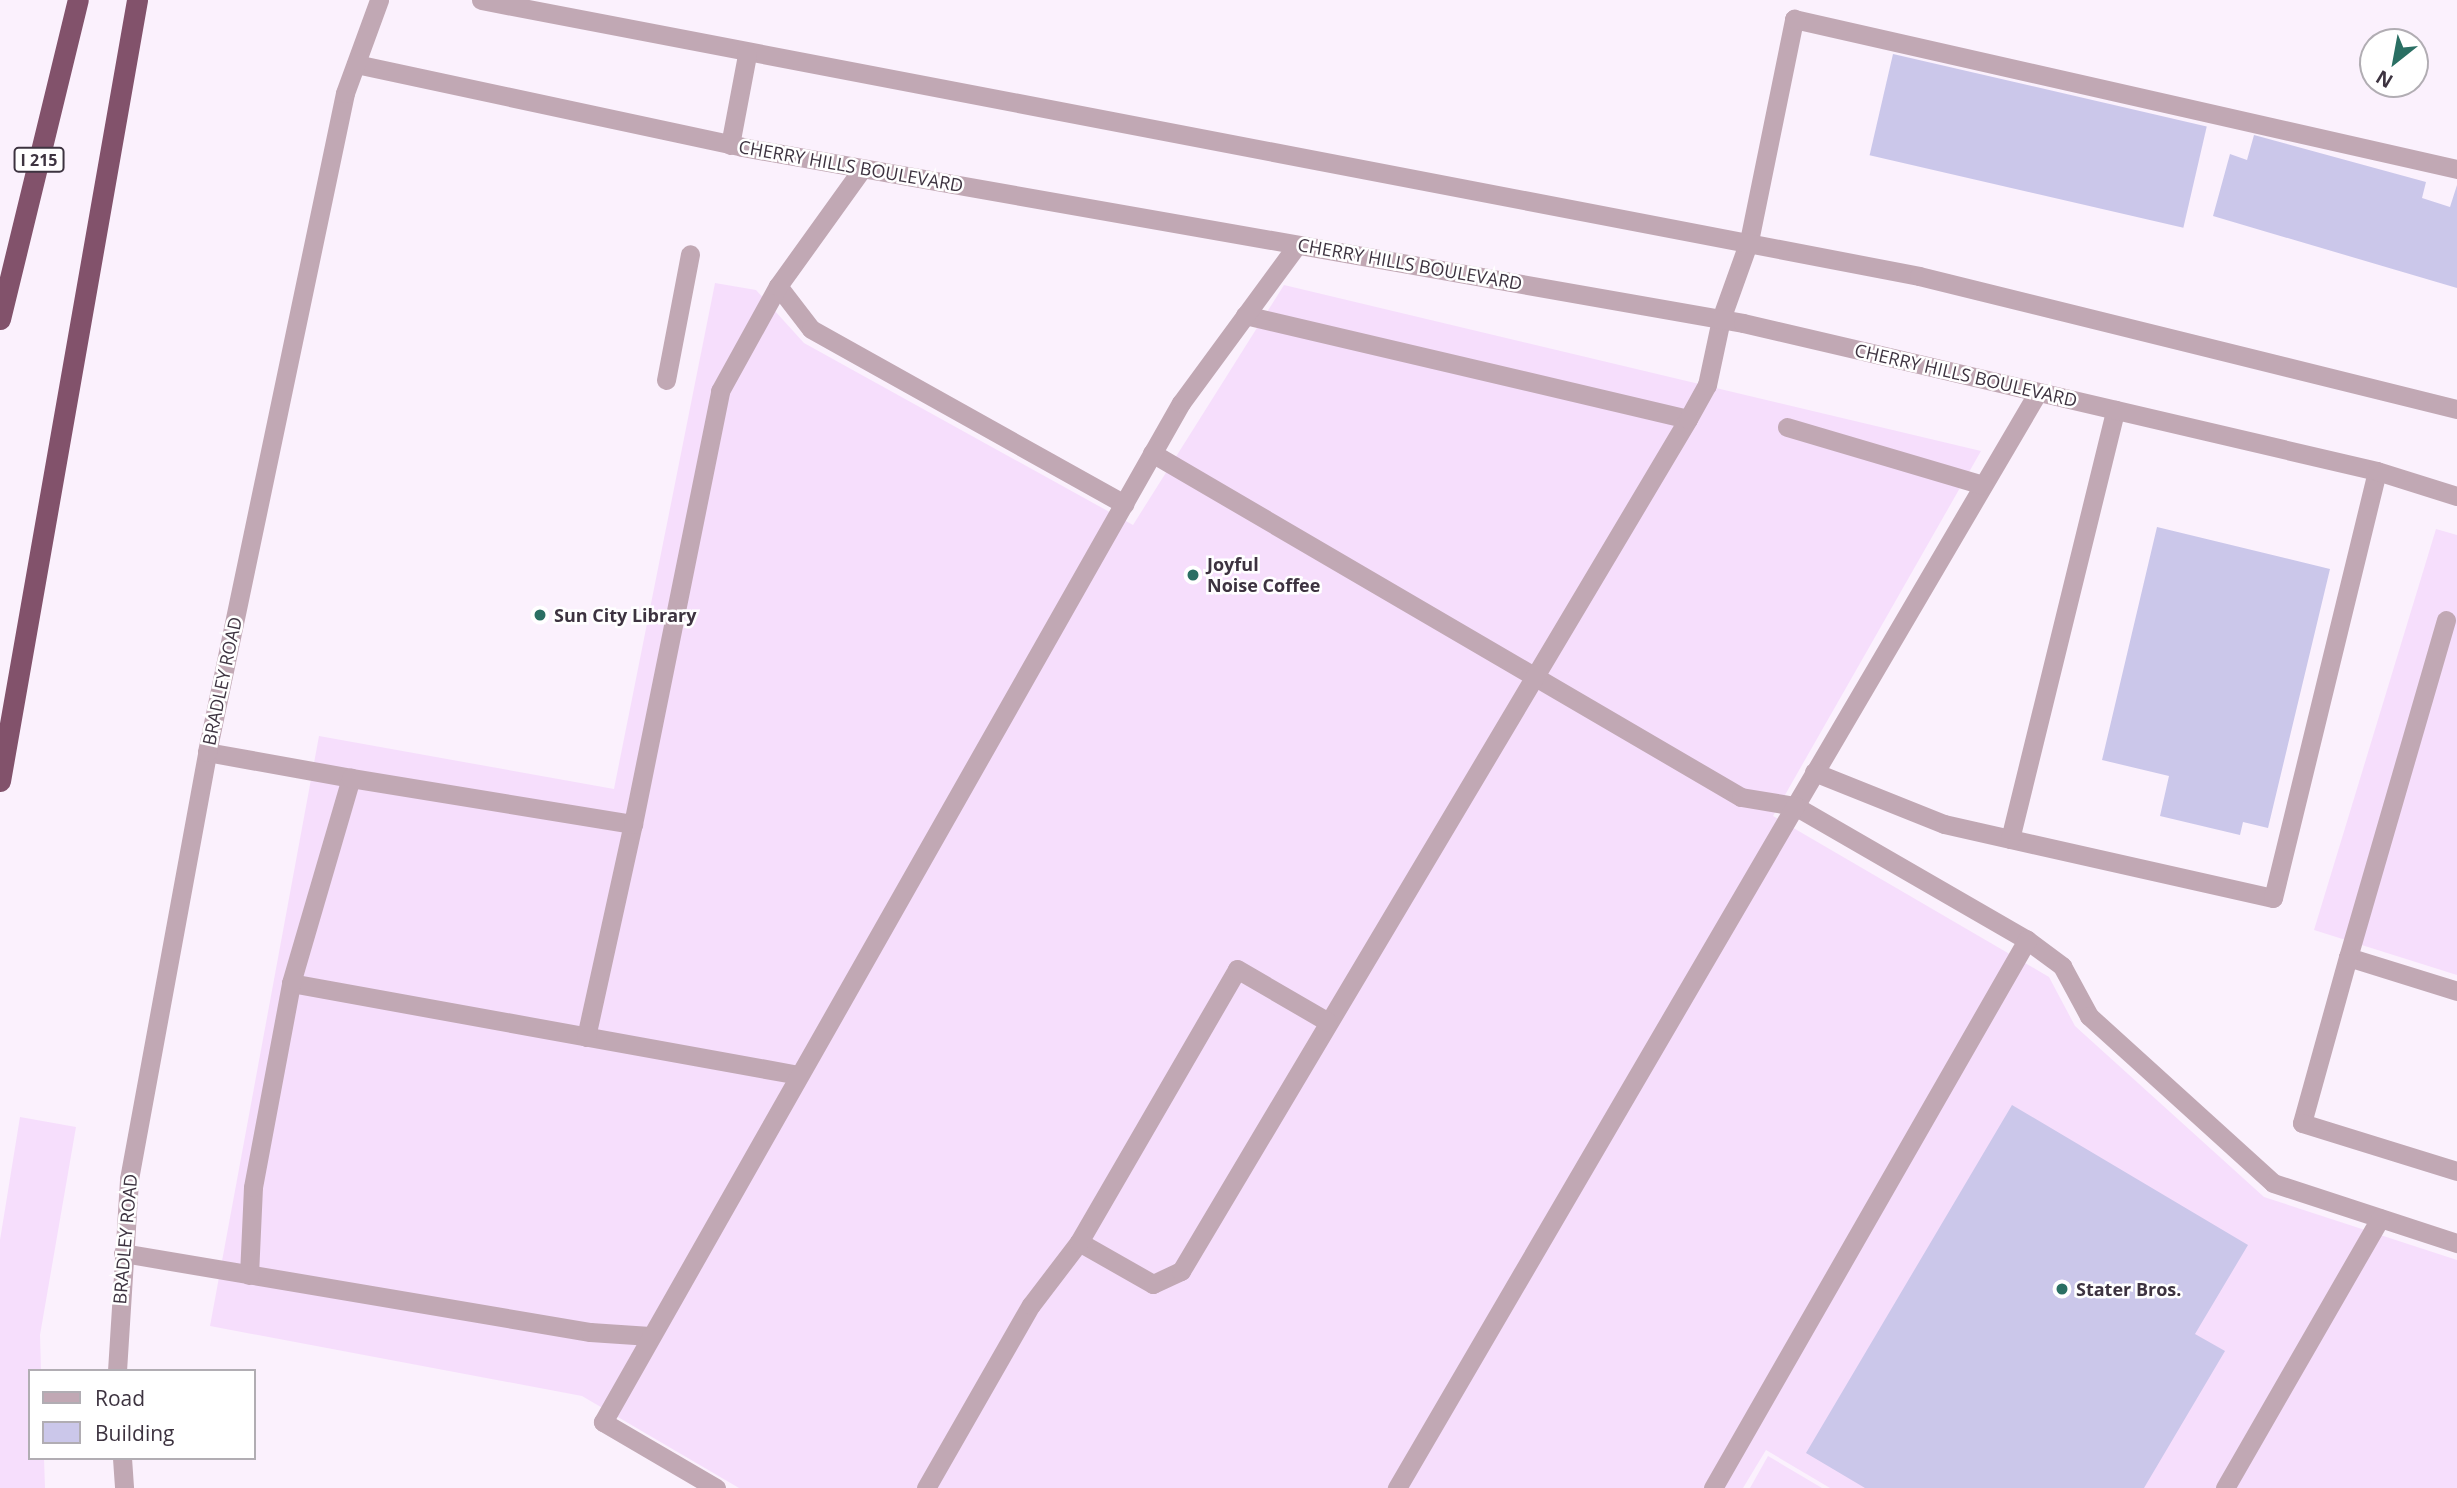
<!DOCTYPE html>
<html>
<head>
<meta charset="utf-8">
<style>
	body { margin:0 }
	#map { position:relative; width:2457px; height:1488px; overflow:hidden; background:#fbf1fd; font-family:"Open Sans",sans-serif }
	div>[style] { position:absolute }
	.built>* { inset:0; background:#f6defc }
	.building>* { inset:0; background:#cbc7ea; transform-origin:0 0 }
	.service>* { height:19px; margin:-9.5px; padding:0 9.5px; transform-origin:9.5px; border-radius:9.5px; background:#c1a8b4 }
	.tertiary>* { height:19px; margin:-9.5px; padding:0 9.5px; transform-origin:9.5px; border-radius:9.5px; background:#c1a8b4 }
	.motorway>* { height:21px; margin:-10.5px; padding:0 10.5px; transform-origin:10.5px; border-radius:10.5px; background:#82526b }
	.dots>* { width:19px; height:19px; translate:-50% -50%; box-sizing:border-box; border:4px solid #fff; border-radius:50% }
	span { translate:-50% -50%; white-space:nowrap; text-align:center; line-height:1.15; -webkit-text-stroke:5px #fff; paint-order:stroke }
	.shield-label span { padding:2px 5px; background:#fff; border:2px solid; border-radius:5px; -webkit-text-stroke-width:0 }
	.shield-label { font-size:16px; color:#3d3340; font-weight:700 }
	.street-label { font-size:18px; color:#3d3340 }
	.poi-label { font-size:18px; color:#3d3340; font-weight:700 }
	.left { translate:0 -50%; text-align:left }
	.legend { position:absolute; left:28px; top:1369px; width:228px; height:91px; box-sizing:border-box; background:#fff; border:2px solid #b1adb3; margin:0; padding:9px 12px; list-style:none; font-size:21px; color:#3d3340 }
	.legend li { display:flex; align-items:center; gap:14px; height:35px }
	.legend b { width:35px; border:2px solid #b1adb3 }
	.north { position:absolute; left:2359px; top:28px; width:70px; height:70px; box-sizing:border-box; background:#fff; border:2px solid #b1adb3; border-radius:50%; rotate:211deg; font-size:19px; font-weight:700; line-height:28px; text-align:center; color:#3d3340 }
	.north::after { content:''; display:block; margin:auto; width:24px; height:32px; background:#2a6f63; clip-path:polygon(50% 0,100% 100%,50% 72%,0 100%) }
</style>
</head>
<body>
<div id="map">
	<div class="built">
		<div style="clip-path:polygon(715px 283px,756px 290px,804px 343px,1133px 525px,1284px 285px,1981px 451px,1773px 816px,2049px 977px,2075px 1026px,2264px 1197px,2457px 1260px,2457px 1488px,1830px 1488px,1766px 1450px,1743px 1488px,739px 1488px,582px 1396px,210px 1326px,319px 736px,614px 789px)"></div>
		<div style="clip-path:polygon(2436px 529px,2457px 535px,2457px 975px,2314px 930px)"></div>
		<div style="clip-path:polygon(20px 1117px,76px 1127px,40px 1335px,41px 1371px,30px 1371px,30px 1458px,44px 1458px,45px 1488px,0 1488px,0 1240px)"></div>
		<div style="clip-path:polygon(1768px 1456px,1822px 1488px,1750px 1488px)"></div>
	</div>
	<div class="building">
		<div style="left:1893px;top:54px;width:322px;height:104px;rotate:13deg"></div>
		<div style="clip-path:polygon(2254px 135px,2426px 182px,2422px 198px,2450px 207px,2457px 185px,2457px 288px,2213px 216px,2230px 154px,2247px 160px)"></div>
		<div style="clip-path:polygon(2157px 527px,2330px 569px,2268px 828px,2243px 822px,2240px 835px,2160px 816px,2169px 776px,2102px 760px)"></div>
		<div style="clip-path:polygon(2012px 1105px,2248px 1245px,2195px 1334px,2225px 1351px,2144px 1488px,1865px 1488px,1806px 1453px)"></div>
	</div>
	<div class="service">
		<div style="left:778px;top:286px;width:54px;rotate:52.5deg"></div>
		<div style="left:811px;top:329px;width:359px;rotate:29.2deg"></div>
		<div style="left:1245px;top:315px;width:455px;rotate:13.2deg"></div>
		<div style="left:666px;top:380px;width:128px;rotate:-79.2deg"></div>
		<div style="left:2038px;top:392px;width:480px;rotate:120.4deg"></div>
		<div style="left:1795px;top:806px;width:268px;rotate:30deg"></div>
		<div style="left:2027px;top:940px;width:44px;rotate:36.6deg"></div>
		<div style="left:2062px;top:966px;width:57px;rotate:61.6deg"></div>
		<div style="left:2089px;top:1016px;width:248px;rotate:42.2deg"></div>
		<div style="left:2273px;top:1183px;width:194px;rotate:18.1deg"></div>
		<div style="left:1787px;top:427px;width:204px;rotate:16.5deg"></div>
		<div style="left:1152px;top:453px;width:682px;rotate:30.29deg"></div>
		<div style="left:1741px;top:797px;width:55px;rotate:9.5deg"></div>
		<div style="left:1795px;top:806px;width:790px;rotate:120.27deg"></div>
		<div style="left:2446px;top:620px;width:351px;rotate:106.2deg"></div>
		<div style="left:2348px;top:957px;width:114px;rotate:17.3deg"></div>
		<div style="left:207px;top:752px;width:146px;rotate:10.2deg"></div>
		<div style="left:1814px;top:772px;width:140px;rotate:21.8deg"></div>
		<div style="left:1944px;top:824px;width:337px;rotate:12.7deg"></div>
		<div style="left:2273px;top:898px;width:439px;rotate:-76.3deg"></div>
		<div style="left:2010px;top:839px;width:442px;rotate:-76.2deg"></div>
		<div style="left:2348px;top:957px;width:172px;rotate:105.5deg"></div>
		<div style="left:2302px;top:1123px;width:162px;rotate:17.2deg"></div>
		<div style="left:291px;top:983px;width:516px;rotate:10.27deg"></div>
		<div style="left:586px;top:1037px;width:218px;rotate:-77.6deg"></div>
		<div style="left:1079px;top:1242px;width:85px;rotate:29.6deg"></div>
		<div style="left:1153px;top:1284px;width:31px;rotate:-25deg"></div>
		<div style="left:1181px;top:1271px;width:991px;rotate:-59.24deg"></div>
		<div style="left:1688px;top:419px;width:39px;rotate:-61deg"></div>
		<div style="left:1707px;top:385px;width:67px;rotate:-78deg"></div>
		<div style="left:1721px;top:319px;width:83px;rotate:-70.3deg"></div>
		<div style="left:1749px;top:241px;width:227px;rotate:-78.5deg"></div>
		<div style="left:1794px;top:19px;width:680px;rotate:12.75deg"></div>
		<div style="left:123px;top:1253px;width:474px;rotate:9.6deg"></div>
		<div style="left:590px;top:1332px;width:60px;rotate:3.8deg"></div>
		<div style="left:249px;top:1275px;width:88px;rotate:-87.4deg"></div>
		<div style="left:253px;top:1187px;width:208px;rotate:-79.4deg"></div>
		<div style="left:291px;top:983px;width:214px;rotate:-73.7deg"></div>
		<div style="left:351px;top:778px;width:286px;rotate:9.3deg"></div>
		<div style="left:633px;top:824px;width:442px;rotate:-78.6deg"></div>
		<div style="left:720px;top:391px;width:120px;rotate:-61.1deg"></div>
		<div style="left:778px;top:286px;width:144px;rotate:-54.3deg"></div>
		<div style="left:716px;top:1488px;width:131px;rotate:-149.7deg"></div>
		<div style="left:603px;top:1422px;width:1172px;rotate:-60.44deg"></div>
		<div style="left:1181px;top:403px;width:196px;rotate:-53.7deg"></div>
		<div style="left:926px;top:1488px;width:211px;rotate:-60.2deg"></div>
		<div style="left:1031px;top:1305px;width:79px;rotate:-52.7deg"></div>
		<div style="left:1079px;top:1242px;width:315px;rotate:-59.9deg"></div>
		<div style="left:1237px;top:969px;width:105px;rotate:30.2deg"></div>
		<div style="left:1713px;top:1488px;width:632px;rotate:-60.19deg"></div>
		<div style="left:2225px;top:1488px;width:311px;rotate:-60.1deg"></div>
	</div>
	<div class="tertiary">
		<div style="left:481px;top:0;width:1464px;rotate:10.86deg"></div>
		<div style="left:1919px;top:276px;width:554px;rotate:13.89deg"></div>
		<div style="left:356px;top:64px;width:395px;rotate:12.1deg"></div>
		<div style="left:742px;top:147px;width:1016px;rotate:9.97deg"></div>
		<div style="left:1743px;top:323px;width:651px;rotate:13.14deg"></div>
		<div style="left:2377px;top:471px;width:84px;rotate:17.4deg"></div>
		<div style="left:730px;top:145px;width:92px;rotate:-79.3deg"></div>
		<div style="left:117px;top:1371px;width:192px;rotate:-86.4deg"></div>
		<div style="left:129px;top:1179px;width:434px;rotate:-79.6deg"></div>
		<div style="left:207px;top:752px;width:673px;rotate:-78.17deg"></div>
		<div style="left:345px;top:93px;width:99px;rotate:-69.9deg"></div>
		<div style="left:122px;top:1458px;width:30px;rotate:86deg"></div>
	</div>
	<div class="motorway">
		<div style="left:0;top:319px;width:328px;rotate:-76.3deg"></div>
		<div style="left:0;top:781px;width:793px;rotate:-80.05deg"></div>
	</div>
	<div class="dots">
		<div style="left:1193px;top:575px;background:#2a6f63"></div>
		<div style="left:540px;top:615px;background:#2a6f63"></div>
		<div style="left:2062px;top:1289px;background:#2a6f63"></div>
	</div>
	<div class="shield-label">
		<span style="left:39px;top:160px">I 215</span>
	</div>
	<div class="street-label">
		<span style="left:851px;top:166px;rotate:10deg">CHERRY HILLS BOULEVARD</span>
		<span style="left:1410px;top:264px;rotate:10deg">CHERRY HILLS BOULEVARD</span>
		<span style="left:1966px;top:375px;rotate:13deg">CHERRY HILLS BOULEVARD</span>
		<span style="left:222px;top:681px;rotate:-78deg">BRADLEY ROAD</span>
		<span style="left:125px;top:1239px;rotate:-85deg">BRADLEY ROAD</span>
	</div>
	<div class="poi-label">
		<span class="left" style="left:1207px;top:575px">Joyful<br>Noise Coffee</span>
		<span class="left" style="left:554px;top:615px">Sun City Library</span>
		<span class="left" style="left:2076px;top:1289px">Stater Bros.</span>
	</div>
	<ul class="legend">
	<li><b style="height:9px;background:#c1a8b4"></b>Road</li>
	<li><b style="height:19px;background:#cbc7ea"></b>Building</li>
	</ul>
	<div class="north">N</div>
</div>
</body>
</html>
